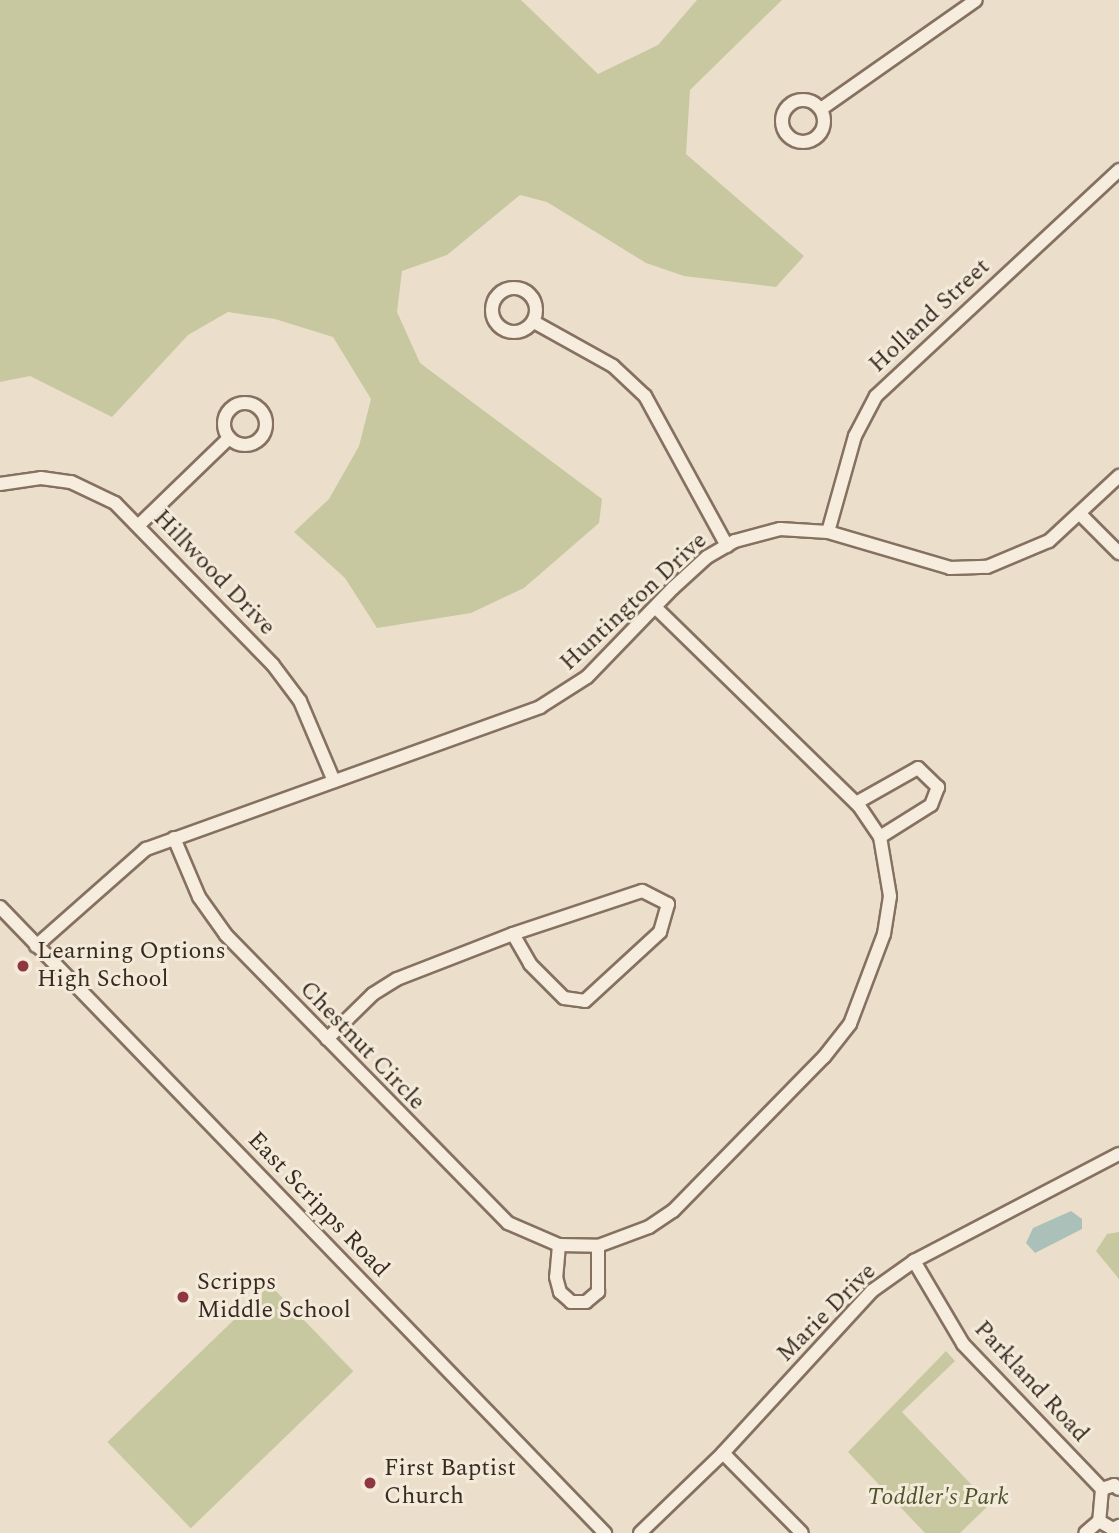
<!DOCTYPE html>
<html>
<head>
<meta charset="utf-8">
<style>
	body { margin:0 }
	#map { position:relative; width:1119px; height:1533px; overflow:hidden; background:#ebdfcb; font-family:Spectral,serif }
	div>[style] { position:absolute }
	.green>* { inset:0; background:#c7c8a0; transform-origin:0 0 }
	.water>* { inset:0; background:#abc0b8 }
	.roads { filter:drop-shadow(2px 0 #867161) drop-shadow(-2px 0 #867161) drop-shadow(0 2px #867161) drop-shadow(0 -2px #867161) }
	.minor>* { height:12px; margin:-6px; padding:0 6px; transform-origin:6px; border-radius:6px; background:#f6edde }
	.minor>.ring { margin:-6px; padding:0; box-sizing:content-box; background:none; border:12px solid #f6edde; border-radius:50% }
	.dots>* { width:19px; height:19px; translate:-50% -50%; box-sizing:border-box; border:4px solid #f3eada; border-radius:50% }
	span { translate:-50% -50%; white-space:nowrap; text-align:center; line-height:1.15; -webkit-text-stroke:6px #f3eada; paint-order:stroke }
	.street-label { font-size:24px; color:#392b23 }
	.poi-label { font-size:24px; color:#392b23 }
	.left { translate:0 -50%; text-align:left }
	.park-label { font-size:24px; color:#4d532b; font-style:italic }
</style>
</head>
<body>
<div id="map">
	<div class="green">
		<div style="clip-path:polygon(0 0,521px 0,598px 74px,658px 45px,697px 0,782px 0,690px 90px,686px 154px,804px 256px,776px 287px,684px 276px,646px 263px,547px 202px,520px 195px,447px 255px,402px 271px,397px 312px,420px 363px,602px 499px,599px 523px,524px 588px,471px 613px,377px 628px,345px 578px,294px 532px,329px 499px,359px 446px,371px 399px,333px 337px,275px 319px,228px 312px,188px 335px,112px 417px,30px 376px,0 382px)"></div>
		<div style="clip-path:polygon(1119px 1232px,1119px 1279px,1096px 1251px,1107px 1234px)"></div>
		<div style="left:270px;top:1285px;width:120px;height:226px;rotate:46deg"></div>
		<div style="clip-path:polygon(946px 1351px,955px 1361px,902px 1412px,990px 1504px,960px 1533px,925px 1533px,848px 1452px)"></div>
	</div>
	<div class="water">
		<div style="clip-path:polygon(1071px 1211px,1082px 1219px,1082px 1229px,1035px 1253px,1026px 1243px,1033px 1228px)"></div>
	</div>
	<div class="roads">
		<div class="minor">
			<div class="ring" style="left:782px;top:100px;width:30px;height:30px"></div>
			<div style="left:821px;top:109px;width:189px;rotate:-35.1deg"></div>
			<div class="ring" style="left:492px;top:288px;width:32px;height:32px"></div>
			<div style="left:534px;top:322px;width:90px;rotate:29.1deg"></div>
			<div style="left:613px;top:366px;width:44px;rotate:43.2deg"></div>
			<div style="left:645px;top:396px;width:171px;rotate:61.3deg"></div>
			<div class="ring" style="left:224px;top:403px;width:30px;height:30px"></div>
			<div style="left:0;top:484px;width:41px;rotate:-8.3deg"></div>
			<div style="left:41px;top:478px;width:30px;rotate:8deg"></div>
			<div style="left:71px;top:482px;width:49px;rotate:25.5deg"></div>
			<div style="left:115px;top:503px;width:226px;rotate:45.7deg"></div>
			<div style="left:273px;top:665px;width:45px;rotate:53.1deg"></div>
			<div style="left:300px;top:701px;width:87px;rotate:67deg"></div>
			<div style="left:1081px;top:515px;width:54px;rotate:45deg"></div>
			<div style="left:139px;top:525px;width:125px;rotate:-44deg"></div>
			<div style="left:828px;top:532px;width:100px;rotate:-74.3deg"></div>
			<div style="left:855px;top:436px;width:45px;rotate:-62.3deg"></div>
			<div style="left:876px;top:396px;width:332px;rotate:-42.9deg"></div>
			<div style="left:856px;top:803px;width:71px;rotate:-29.4deg"></div>
			<div style="left:918px;top:768px;width:28px;rotate:44deg"></div>
			<div style="left:938px;top:787px;width:19px;rotate:111deg"></div>
			<div style="left:931px;top:805px;width:60px;rotate:147.9deg"></div>
			<div style="left:174px;top:838px;width:64px;rotate:67deg"></div>
			<div style="left:199px;top:897px;width:47px;rotate:54.6deg"></div>
			<div style="left:226px;top:935px;width:403px;rotate:45.6deg"></div>
			<div style="left:508px;top:1223px;width:56px;rotate:23.3deg"></div>
			<div style="left:559px;top:1245px;width:39px;rotate:1deg"></div>
			<div style="left:598px;top:1246px;width:54px;rotate:-20.4deg"></div>
			<div style="left:649px;top:1227px;width:29px;rotate:-34deg"></div>
			<div style="left:673px;top:1211px;width:216px;rotate:-45.6deg"></div>
			<div style="left:824px;top:1057px;width:42px;rotate:-51.8deg"></div>
			<div style="left:850px;top:1024px;width:96px;rotate:-69.3deg"></div>
			<div style="left:884px;top:934px;width:38px;rotate:-81deg"></div>
			<div style="left:890px;top:896px;width:60px;rotate:-99.6deg"></div>
			<div style="left:880px;top:837px;width:37px;rotate:-124deg"></div>
			<div style="left:859px;top:806px;width:284px;rotate:-135.7deg"></div>
			<div style="left:0;top:907px;width:871px;rotate:45.98deg"></div>
			<div style="left:36px;top:946px;width:147px;rotate:-41.4deg"></div>
			<div style="left:146px;top:849px;width:419px;rotate:-19.8deg"></div>
			<div style="left:540px;top:707px;width:56px;rotate:-32.6deg"></div>
			<div style="left:587px;top:677px;width:124px;rotate:-46deg"></div>
			<div style="left:673px;top:588px;width:46px;rotate:-42.4deg"></div>
			<div style="left:707px;top:557px;width:32px;rotate:-30deg"></div>
			<div style="left:735px;top:541px;width:47px;rotate:-14.9deg"></div>
			<div style="left:780px;top:529px;width:48px;rotate:3.6deg"></div>
			<div style="left:828px;top:532px;width:127px;rotate:16.4deg"></div>
			<div style="left:950px;top:568px;width:37px;rotate:-2deg"></div>
			<div style="left:987px;top:567px;width:67px;rotate:-22.8deg"></div>
			<div style="left:1049px;top:541px;width:96px;rotate:-42.9deg"></div>
			<div style="left:327px;top:1039px;width:64px;rotate:-44.4deg"></div>
			<div style="left:373px;top:994px;width:28px;rotate:-32deg"></div>
			<div style="left:397px;top:979px;width:124px;rotate:-21.2deg"></div>
			<div style="left:513px;top:934px;width:34px;rotate:60deg"></div>
			<div style="left:530px;top:964px;width:48px;rotate:45deg"></div>
			<div style="left:564px;top:998px;width:21px;rotate:8deg"></div>
			<div style="left:585px;top:1001px;width:102px;rotate:-42.6deg"></div>
			<div style="left:660px;top:932px;width:29px;rotate:-74deg"></div>
			<div style="left:668px;top:904px;width:29px;rotate:-153deg"></div>
			<div style="left:642px;top:891px;width:136px;rotate:161.6deg"></div>
			<div style="left:559px;top:1245px;width:32px;rotate:95deg"></div>
			<div style="left:556px;top:1277px;width:16px;rotate:75deg"></div>
			<div style="left:560px;top:1292px;width:15px;rotate:42deg"></div>
			<div style="left:571px;top:1302px;width:15px"></div>
			<div style="left:586px;top:1302px;width:16px;rotate:-40deg"></div>
			<div style="left:598px;top:1292px;width:46px;rotate:-90deg"></div>
			<div style="left:914px;top:1261px;width:96px;rotate:59.4deg"></div>
			<div style="left:963px;top:1344px;width:201px;rotate:46.2deg"></div>
			<div style="left:1102px;top:1489px;width:32px;rotate:95deg"></div>
			<div style="left:1099px;top:1521px;width:18px;rotate:139deg"></div>
			<div style="left:723px;top:1453px;width:112px;rotate:45.4deg"></div>
			<div style="left:1102px;top:1489px;width:13px;rotate:-18deg"></div>
			<div style="left:1114px;top:1485px;width:6px;rotate:39deg"></div>
			<div style="left:1099px;top:1521px;width:16px;rotate:30deg"></div>
			<div style="left:1113px;top:1529px;width:7px;rotate:-27deg"></div>
			<div style="left:640px;top:1533px;width:115px;rotate:-43.9deg"></div>
			<div style="left:723px;top:1453px;width:220px;rotate:-47.4deg"></div>
			<div style="left:872px;top:1291px;width:52px;rotate:-35.5deg"></div>
			<div style="left:914px;top:1261px;width:231px;rotate:-27.6deg"></div>
		</div>
	</div>
	<div class="dots">
		<div style="left:23px;top:966px;background:#8f3740"></div>
		<div style="left:183px;top:1297px;background:#8f3740"></div>
		<div style="left:370px;top:1483px;background:#8f3740"></div>
	</div>
	<div class="street-label">
		<span style="left:930px;top:316px;rotate:-43deg">Holland Street</span>
		<span style="left:214px;top:573px;rotate:46deg">Hillwood Drive</span>
		<span style="left:634px;top:602px;rotate:-43deg">Huntington Drive</span>
		<span style="left:362px;top:1046px;rotate:46deg">Chestnut Circle</span>
		<span style="left:318px;top:1205px;rotate:46deg">East Scripps Road</span>
		<span style="left:827px;top:1313px;rotate:-45deg">Marie Drive</span>
		<span style="left:1031px;top:1382px;rotate:47deg">Parkland Road</span>
	</div>
	<div class="poi-label">
		<span class="left" style="left:37px;top:966px">Learning Options<br>High School</span>
		<span class="left" style="left:197px;top:1297px">Scripps<br>Middle School</span>
		<span class="left" style="left:384px;top:1483px">First Baptist<br>Church</span>
	</div>
	<div class="park-label">
		<span style="left:938px;top:1498px">Toddler's Park</span>
	</div>
</div>
</body>
</html>
